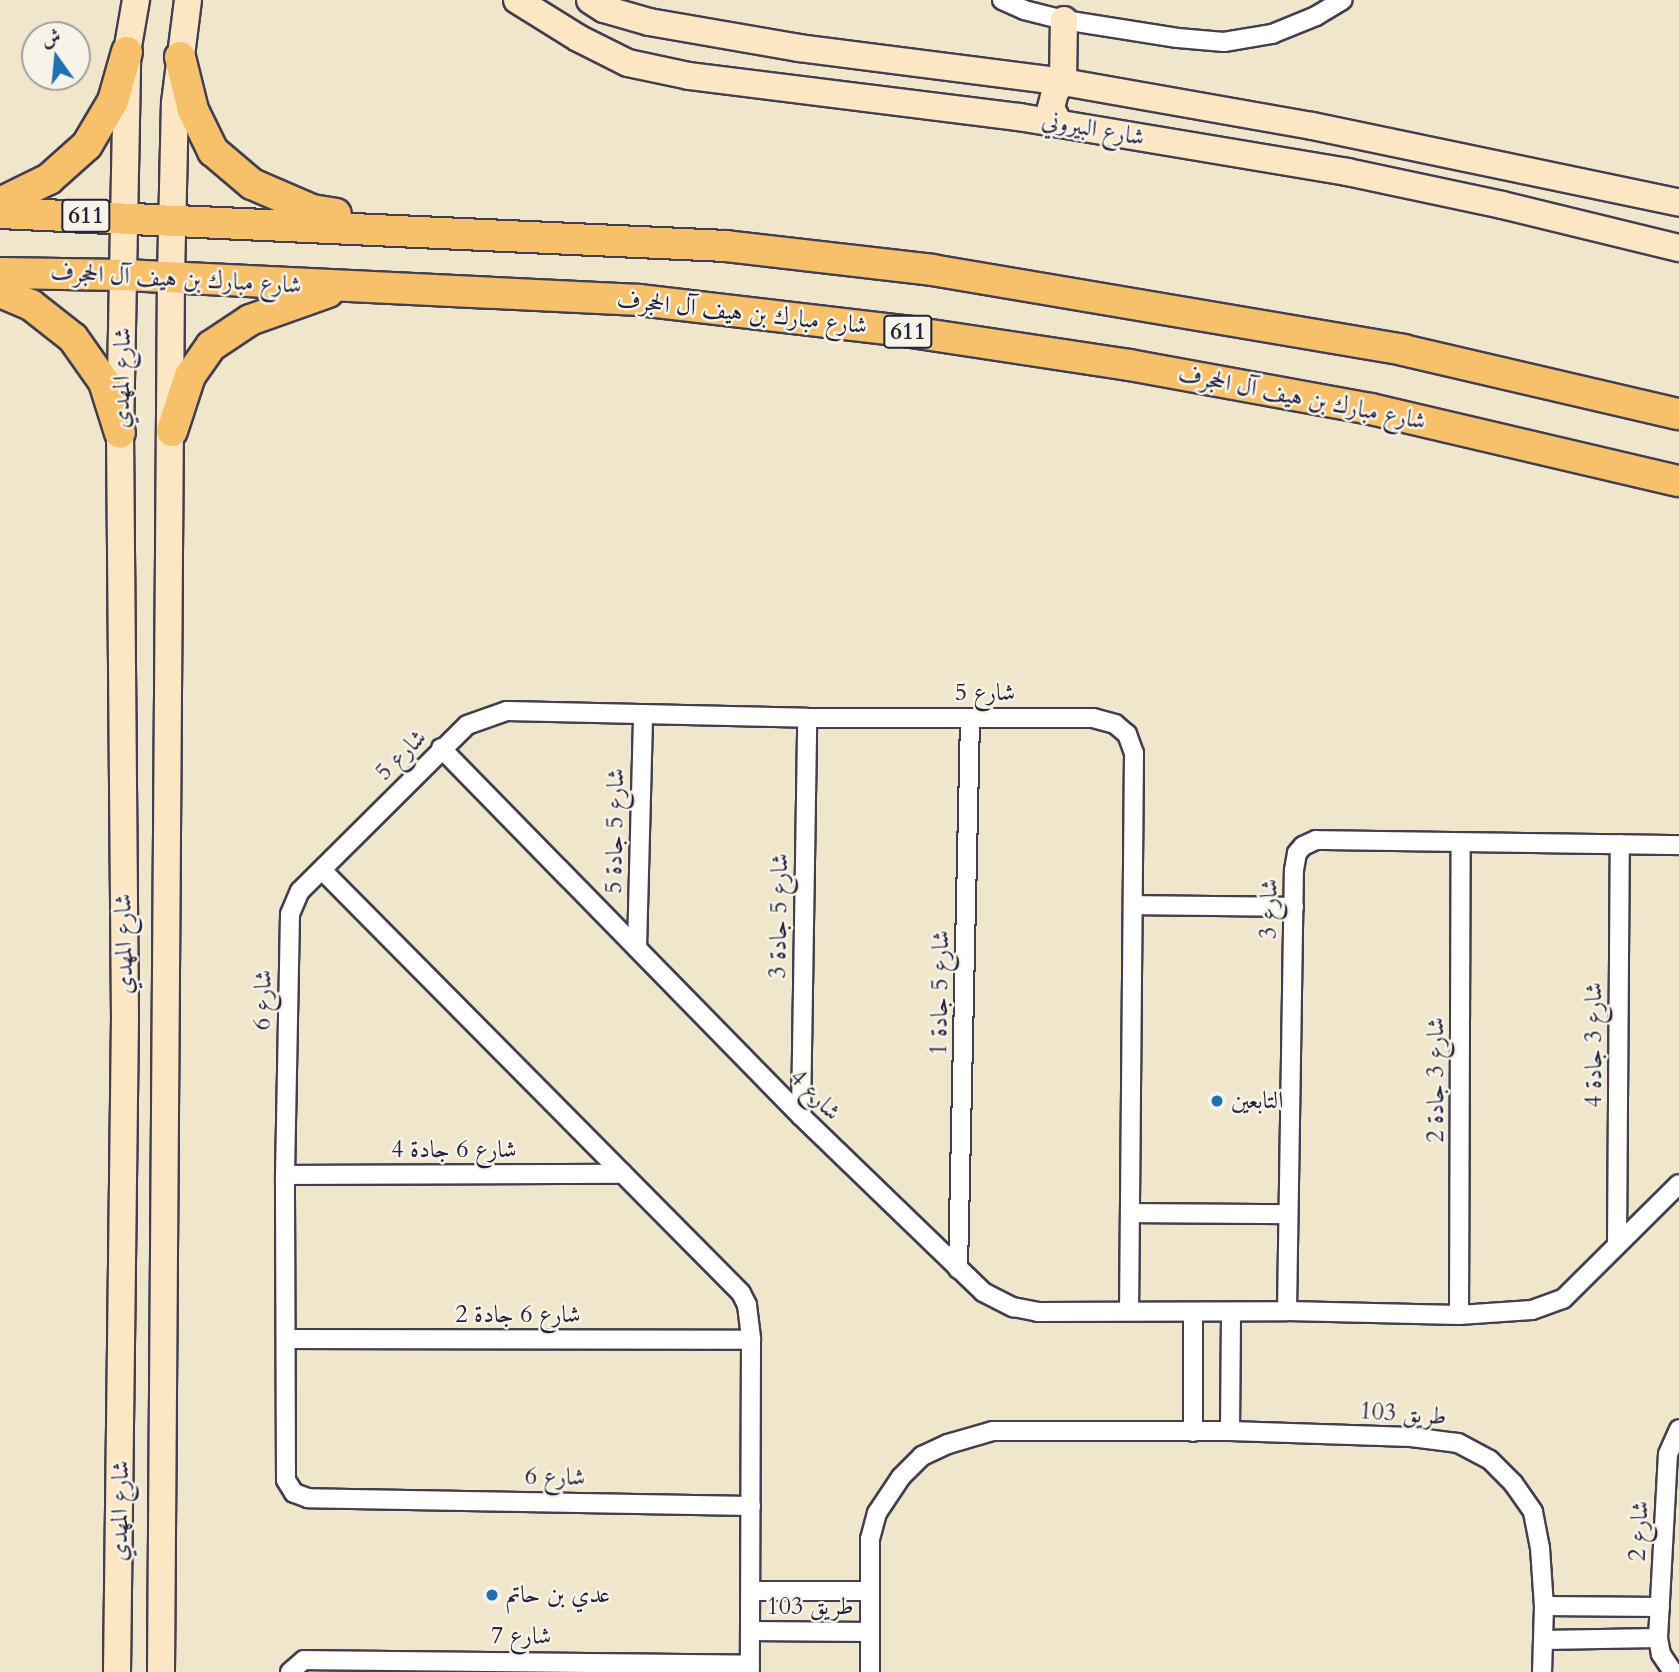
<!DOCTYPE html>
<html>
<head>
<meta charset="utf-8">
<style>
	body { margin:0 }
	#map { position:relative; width:1679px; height:1672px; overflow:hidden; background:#f0e6cc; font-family:Cardo,Amiri,serif }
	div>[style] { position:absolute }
	.roads { filter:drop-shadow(2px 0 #413f51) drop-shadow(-2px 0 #413f51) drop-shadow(0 2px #413f51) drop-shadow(0 -2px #413f51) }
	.street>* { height:18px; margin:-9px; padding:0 9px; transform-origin:9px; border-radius:9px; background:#fff }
	.secondary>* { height:26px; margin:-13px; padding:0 13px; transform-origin:13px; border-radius:13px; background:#fce6c4 }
	.primary>* { height:30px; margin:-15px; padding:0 15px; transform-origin:15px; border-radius:15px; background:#f7c06b }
	.dots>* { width:19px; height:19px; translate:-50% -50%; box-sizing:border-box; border:4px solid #f7f3e8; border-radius:50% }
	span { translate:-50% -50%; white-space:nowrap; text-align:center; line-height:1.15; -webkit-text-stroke:5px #f7f3e8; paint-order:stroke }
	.shield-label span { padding:2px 5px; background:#f7f3e8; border:2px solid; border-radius:5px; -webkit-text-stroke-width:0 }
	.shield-label { font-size:23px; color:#22223b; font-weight:700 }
	.street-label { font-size:24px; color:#22223b }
	.poi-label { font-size:24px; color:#22223b }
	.left { translate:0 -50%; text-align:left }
	.north { position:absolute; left:21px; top:21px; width:70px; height:70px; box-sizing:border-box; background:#f7f3e8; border:2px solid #a29fa3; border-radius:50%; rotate:345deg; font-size:19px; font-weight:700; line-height:28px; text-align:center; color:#22223b }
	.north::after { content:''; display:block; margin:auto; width:24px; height:32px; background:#1f6fb2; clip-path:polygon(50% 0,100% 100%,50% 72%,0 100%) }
</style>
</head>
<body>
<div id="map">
	<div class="roads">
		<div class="street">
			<div style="left:1002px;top:0;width:24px;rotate:24deg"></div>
			<div style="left:1024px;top:10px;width:41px;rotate:14deg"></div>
			<div style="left:1064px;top:20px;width:115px;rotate:9deg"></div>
			<div style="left:1178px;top:38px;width:46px;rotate:5deg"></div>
			<div style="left:1224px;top:42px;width:49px;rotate:-9.5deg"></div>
			<div style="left:1272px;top:34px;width:48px;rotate:-22.2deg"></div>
			<div style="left:1316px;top:16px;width:31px;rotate:-31deg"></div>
			<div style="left:441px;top:748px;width:515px;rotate:45.63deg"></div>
			<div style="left:801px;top:1116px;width:253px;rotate:44deg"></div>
			<div style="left:983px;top:1292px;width:34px;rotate:27deg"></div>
			<div style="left:1013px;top:1307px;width:25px;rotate:11deg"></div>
			<div style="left:1038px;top:1312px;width:249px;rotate:-0.2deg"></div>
			<div style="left:1287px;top:1311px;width:172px;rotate:1.3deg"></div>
			<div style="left:1459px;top:1315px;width:73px;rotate:-3.9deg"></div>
			<div style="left:1532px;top:1310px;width:33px;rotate:-20deg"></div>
			<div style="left:1563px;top:1299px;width:163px;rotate:-44.8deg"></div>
			<div style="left:322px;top:870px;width:595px;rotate:45.27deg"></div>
			<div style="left:741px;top:1293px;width:13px;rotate:63deg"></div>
			<div style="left:747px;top:1305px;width:35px;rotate:83deg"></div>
			<div style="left:751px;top:1340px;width:332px;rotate:90.2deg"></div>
			<div style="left:1133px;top:905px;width:161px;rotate:0.7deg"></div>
			<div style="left:637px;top:948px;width:234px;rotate:-88.5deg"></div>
			<div style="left:801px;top:1116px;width:398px;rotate:-89.1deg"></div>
			<div style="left:285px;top:1175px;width:338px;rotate:-0.2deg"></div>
			<div style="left:1130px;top:1213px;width:158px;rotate:0.4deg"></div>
			<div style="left:1617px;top:1245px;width:401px;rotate:-89.6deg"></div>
			<div style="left:958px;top:1269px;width:551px;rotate:-88.75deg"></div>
			<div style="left:1287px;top:1311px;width:441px;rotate:-89.1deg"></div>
			<div style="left:1294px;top:870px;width:17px;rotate:-80deg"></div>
			<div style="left:1297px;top:853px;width:9px;rotate:-49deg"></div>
			<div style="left:1303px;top:846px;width:14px;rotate:-25deg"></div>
			<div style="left:1316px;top:840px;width:363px;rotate:0.8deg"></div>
			<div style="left:1459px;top:1315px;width:471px;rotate:-89.8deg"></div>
			<div style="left:286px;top:1339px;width:465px;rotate:0.1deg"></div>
			<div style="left:1230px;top:1431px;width:119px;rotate:-89.5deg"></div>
			<div style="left:1193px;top:1432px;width:120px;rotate:-90deg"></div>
			<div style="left:751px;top:1506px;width:443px;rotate:-179deg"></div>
			<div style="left:308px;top:1498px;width:15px;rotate:-160deg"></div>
			<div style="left:294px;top:1493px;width:15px;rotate:-122deg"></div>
			<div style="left:286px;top:1480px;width:305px;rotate:-90.2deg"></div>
			<div style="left:285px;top:1175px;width:261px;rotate:-88.9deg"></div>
			<div style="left:290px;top:914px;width:25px;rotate:-67deg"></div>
			<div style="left:300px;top:891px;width:235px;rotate:-44.8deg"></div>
			<div style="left:467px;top:725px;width:42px;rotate:-19.3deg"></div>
			<div style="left:507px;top:711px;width:300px;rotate:1.3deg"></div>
			<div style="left:807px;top:718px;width:286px"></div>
			<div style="left:1093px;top:718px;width:23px;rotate:15deg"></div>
			<div style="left:1115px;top:724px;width:16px;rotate:40deg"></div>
			<div style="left:1127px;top:734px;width:20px;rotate:70deg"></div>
			<div style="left:1134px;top:753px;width:558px;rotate:90.51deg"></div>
			<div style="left:751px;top:1591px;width:118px"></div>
			<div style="left:1544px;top:1606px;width:116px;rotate:0.5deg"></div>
			<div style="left:750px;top:1631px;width:119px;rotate:0.5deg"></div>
			<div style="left:1543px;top:1640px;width:115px;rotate:-1deg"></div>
			<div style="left:290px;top:1672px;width:18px;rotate:-41deg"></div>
			<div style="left:304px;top:1660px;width:446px;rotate:0.6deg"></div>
			<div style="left:870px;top:1672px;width:133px;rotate:-90deg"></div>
			<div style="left:870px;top:1539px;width:27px;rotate:-75deg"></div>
			<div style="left:877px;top:1513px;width:43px;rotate:-56.3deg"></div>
			<div style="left:901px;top:1477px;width:30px;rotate:-45deg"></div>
			<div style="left:922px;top:1456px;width:29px;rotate:-25deg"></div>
			<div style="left:948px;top:1444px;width:47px;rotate:-16.1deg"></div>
			<div style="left:993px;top:1431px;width:237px"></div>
			<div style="left:1230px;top:1431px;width:181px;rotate:1.9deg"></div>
			<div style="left:1411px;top:1437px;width:47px;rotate:7.3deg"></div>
			<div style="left:1458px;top:1443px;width:36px;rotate:28deg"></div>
			<div style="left:1490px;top:1460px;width:33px;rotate:45deg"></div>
			<div style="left:1513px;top:1483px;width:35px;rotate:55deg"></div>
			<div style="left:1533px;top:1512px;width:37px;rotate:79deg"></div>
			<div style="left:1540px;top:1548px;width:58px;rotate:86.1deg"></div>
			<div style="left:1544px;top:1606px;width:66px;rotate:91.7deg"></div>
			<div style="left:1673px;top:1672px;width:22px;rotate:-124deg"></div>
			<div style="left:1661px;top:1654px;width:16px;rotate:-101deg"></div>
			<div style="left:1658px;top:1638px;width:184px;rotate:-86.9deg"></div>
			<div style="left:1668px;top:1454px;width:27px;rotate:-66deg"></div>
		</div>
		<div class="secondary">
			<div style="left:517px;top:0;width:72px;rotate:31.9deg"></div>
			<div style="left:578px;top:38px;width:56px;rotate:26.6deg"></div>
			<div style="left:628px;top:63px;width:62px;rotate:12deg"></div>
			<div style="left:689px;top:76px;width:333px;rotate:7.1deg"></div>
			<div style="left:1019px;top:117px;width:333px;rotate:9.5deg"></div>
			<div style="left:1347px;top:172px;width:158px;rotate:12deg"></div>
			<div style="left:1502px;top:205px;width:182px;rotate:13.7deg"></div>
			<div style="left:590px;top:0;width:17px;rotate:33deg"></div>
			<div style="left:604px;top:9px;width:47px;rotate:16.1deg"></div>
			<div style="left:649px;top:22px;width:152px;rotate:9.8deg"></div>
			<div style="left:799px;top:48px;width:266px;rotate:7.3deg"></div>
			<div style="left:1063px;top:82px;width:253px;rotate:10deg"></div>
			<div style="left:1312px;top:126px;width:375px;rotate:11.8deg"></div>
			<div style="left:1059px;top:123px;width:17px;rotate:-118deg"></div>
			<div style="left:1051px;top:108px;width:16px;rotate:-76deg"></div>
			<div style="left:1055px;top:92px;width:13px;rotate:-51deg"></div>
			<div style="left:1063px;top:82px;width:62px;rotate:-89.1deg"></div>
			<div style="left:117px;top:1672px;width:655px;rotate:-89.3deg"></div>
			<div style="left:125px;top:1017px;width:584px;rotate:-90.49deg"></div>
			<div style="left:120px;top:433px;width:381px;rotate:-88.9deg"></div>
			<div style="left:127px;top:52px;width:53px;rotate:-80.2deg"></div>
			<div style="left:161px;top:1672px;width:1395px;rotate:-89.59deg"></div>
			<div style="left:171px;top:277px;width:174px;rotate:-88.7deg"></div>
			<div style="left:175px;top:103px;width:104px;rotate:-82.8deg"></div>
		</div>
		<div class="primary">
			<div style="left:180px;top:57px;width:55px;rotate:76.2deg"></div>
			<div style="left:193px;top:110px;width:46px;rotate:64deg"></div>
			<div style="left:213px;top:151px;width:51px;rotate:40.2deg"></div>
			<div style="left:252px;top:184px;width:65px;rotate:23.4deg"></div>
			<div style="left:312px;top:210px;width:24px;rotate:9deg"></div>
			<div style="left:0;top:203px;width:55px;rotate:-26.1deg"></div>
			<div style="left:49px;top:179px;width:51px;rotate:-41.8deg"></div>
			<div style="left:87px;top:145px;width:51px;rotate:-59.4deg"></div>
			<div style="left:113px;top:101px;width:51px;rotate:-74.1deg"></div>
			<div style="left:0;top:213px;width:727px;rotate:2.6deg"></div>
			<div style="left:726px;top:246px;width:207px;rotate:6.6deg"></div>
			<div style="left:932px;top:270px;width:478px;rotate:9.6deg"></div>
			<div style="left:1403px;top:350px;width:283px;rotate:13.1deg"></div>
			<div style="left:0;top:273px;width:124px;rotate:0.9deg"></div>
			<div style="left:124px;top:275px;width:516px;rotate:2.78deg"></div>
			<div style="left:639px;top:300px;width:274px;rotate:6.7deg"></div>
			<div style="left:911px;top:332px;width:220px;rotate:8.6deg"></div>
			<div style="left:1129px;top:365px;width:246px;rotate:10.3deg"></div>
			<div style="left:1371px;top:409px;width:316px;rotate:13.2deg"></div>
			<div style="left:0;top:292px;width:34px;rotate:23deg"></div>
			<div style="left:31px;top:305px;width:53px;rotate:38.2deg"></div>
			<div style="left:73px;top:338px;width:54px;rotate:54.8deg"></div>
			<div style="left:104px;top:382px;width:53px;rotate:72.6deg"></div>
			<div style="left:172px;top:431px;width:58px;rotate:-71.9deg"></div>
			<div style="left:190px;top:376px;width:37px;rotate:-55deg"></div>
			<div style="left:211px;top:346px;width:47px;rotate:-33.7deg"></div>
			<div style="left:250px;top:320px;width:83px;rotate:-19.7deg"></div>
		</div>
	</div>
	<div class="dots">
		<div style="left:1217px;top:1101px;background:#1f6fb2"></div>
		<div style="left:492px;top:1595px;background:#1f6fb2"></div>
	</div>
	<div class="shield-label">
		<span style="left:86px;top:216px">611</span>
		<span style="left:908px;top:332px">611</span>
	</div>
	<div class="street-label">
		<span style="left:1093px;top:129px;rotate:10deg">شارع البيروني</span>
		<span style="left:176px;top:279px;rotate:3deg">شارع مبارك بن هيف آل الحجرف</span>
		<span style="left:742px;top:313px;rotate:6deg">شارع مبارك بن هيف آل الحجرف</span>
		<span style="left:122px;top:378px;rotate:-89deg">شارع المهدي</span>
		<span style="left:1302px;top:398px;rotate:11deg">شارع مبارك بن هيف آل الحجرف</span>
		<span style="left:985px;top:693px">شارع 5</span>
		<span style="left:401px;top:755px;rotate:-45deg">شارع 5</span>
		<span style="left:615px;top:831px;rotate:-89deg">شارع 5 جادة 5</span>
		<span style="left:1269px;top:909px;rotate:-89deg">شارع 3</span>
		<span style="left:779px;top:916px;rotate:-89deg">شارع 5 جادة 3</span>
		<span style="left:124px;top:944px;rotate:-91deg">شارع المهدي</span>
		<span style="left:940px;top:993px;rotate:-89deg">شارع 5 جادة 1</span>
		<span style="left:263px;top:1000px;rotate:-89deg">شارع 6</span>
		<span style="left:1594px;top:1045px;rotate:-90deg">شارع 3 جادة 4</span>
		<span style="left:1436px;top:1080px;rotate:-90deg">شارع 3 جادة 2</span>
		<span style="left:815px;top:1095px;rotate:45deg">شارع 4</span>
		<span style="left:454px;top:1150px">شارع 6 جادة 4</span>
		<span style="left:518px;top:1315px">شارع 6 جادة 2</span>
		<span style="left:1403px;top:1414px;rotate:4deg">طريق 103</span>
		<span style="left:555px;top:1477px;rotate:1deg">شارع 6</span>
		<span style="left:120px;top:1511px;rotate:-89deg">شارع المهدي</span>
		<span style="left:1639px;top:1531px;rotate:-87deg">شارع 2</span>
		<span style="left:810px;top:1607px">طريق 103</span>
		<span style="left:521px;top:1636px;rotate:1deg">شارع 7</span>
	</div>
	<div class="poi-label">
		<span class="left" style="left:1231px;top:1101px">التابعين</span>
		<span class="left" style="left:506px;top:1595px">عدي بن حاتم</span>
	</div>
	<div class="north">ش</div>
</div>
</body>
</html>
